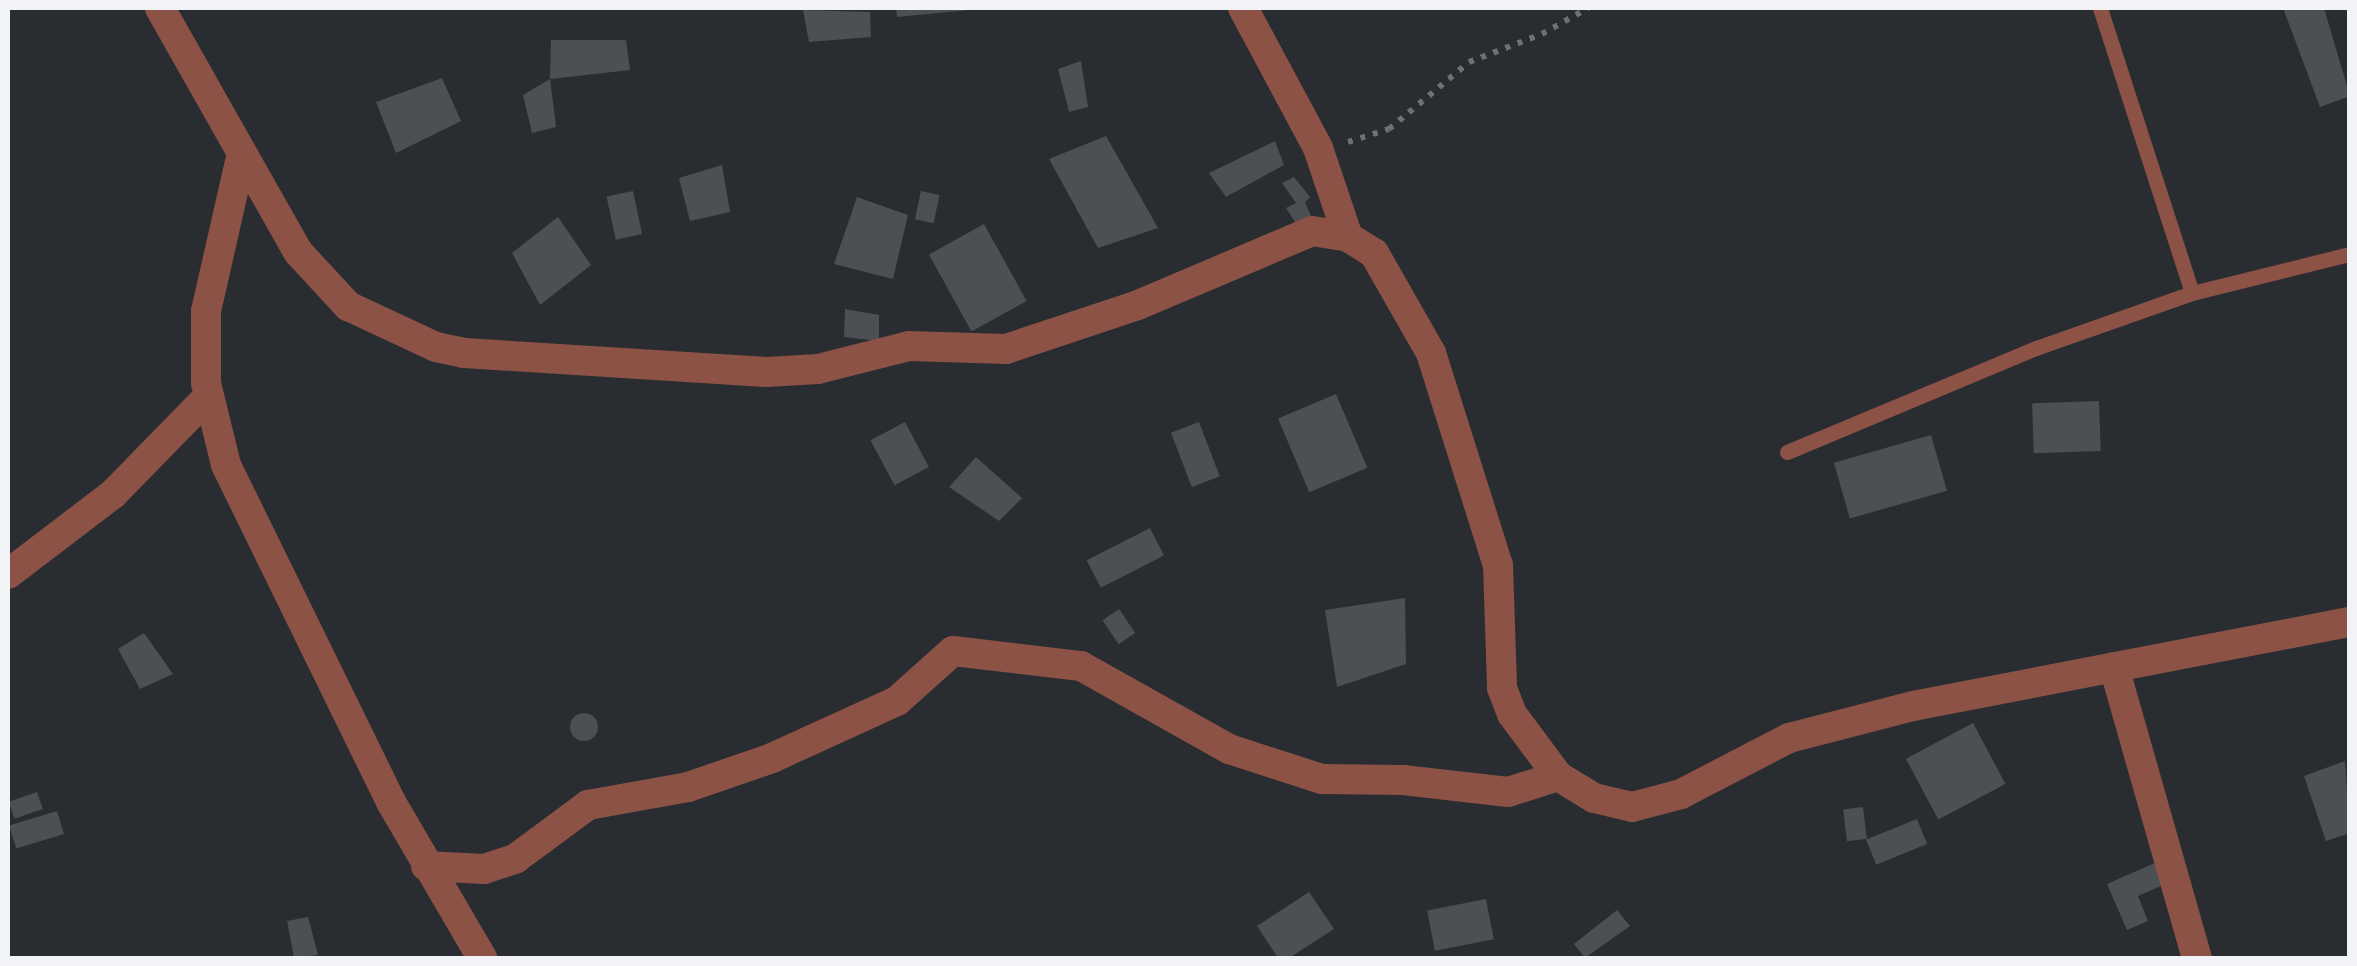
<!DOCTYPE html>
<html>
<head>
<meta charset="utf-8">
<style>
	body { margin:0 }
	#map { position:relative; width:2357px; height:966px; overflow:hidden; background:#292c31; font-family:Arial,sans-serif }
	div>[style] { position:absolute }
	.building>* { inset:0; background:#4c4f54; transform-origin:0 0 }
	.round { border-radius:50% }
	.path>* { height:6px; margin-top:-3px; transform-origin:0; background:repeating-linear-gradient(90deg,#6e7075 0 5px,transparent 0 13px) }
	.lane>* { height:15px; margin:-7.5px; padding:0 7.5px; transform-origin:7.5px; border-radius:7.5px; background:#8b5245 }
	.street>* { height:30px; margin:-15px; padding:0 15px; transform-origin:15px; border-radius:15px; background:#8b5245 }
	span { translate:-50% -50%; white-space:nowrap; text-align:center; line-height:1.15; -webkit-text-stroke:8px #131517; paint-order:stroke }
	.frame { position:absolute; inset:0; border:10px solid #f1f3f6; pointer-events:none }
</style>
</head>
<body>
<div id="map">
	<div class="building">
		<div style="clip-path:polygon(896px 8px,969px 8px,969px 10px,897px 17px)"></div>
		<div style="clip-path:polygon(2283px 8px,2324px 8px,2350px 96px,2320px 107px)"></div>
		<div style="clip-path:polygon(803px 10px,870px 12px,871px 37px,809px 42px)"></div>
		<div style="clip-path:polygon(551px 40px,626px 40px,630px 70px,550px 79px)"></div>
		<div style="clip-path:polygon(1081px 61px,1088px 107px,1069px 112px,1058px 69px)"></div>
		<div style="clip-path:polygon(442px 78px,461px 121px,396px 153px,376px 102px)"></div>
		<div style="clip-path:polygon(550px 79px,556px 127px,532px 133px,523px 95px)"></div>
		<div style="clip-path:polygon(1106px 136px,1158px 228px,1098px 248px,1049px 159px)"></div>
		<div style="clip-path:polygon(1275px 141px,1284px 165px,1226px 197px,1209px 173px)"></div>
		<div style="clip-path:polygon(722px 165px,730px 212px,690px 221px,679px 178px)"></div>
		<div style="clip-path:polygon(1294px 177px,1310px 197px,1305px 202px,1311px 216px,1297px 225px,1286px 208px,1296px 203px,1282px 183px)"></div>
		<div style="left:633px;top:191px;width:44px;height:27px;rotate:78deg"></div>
		<div style="left:921px;top:191px;width:19px;height:29px;rotate:12deg"></div>
		<div style="clip-path:polygon(857px 197px,908px 215px,893px 279px,834px 264px)"></div>
		<div style="clip-path:polygon(558px 217px,591px 265px,540px 305px,512px 253px)"></div>
		<div style="left:984px;top:224px;width:88px;height:63px;rotate:61deg"></div>
		<div style="clip-path:polygon(845px 309px,879px 315px,879px 341px,844px 337px)"></div>
		<div style="left:1336px;top:394px;width:80px;height:63px;rotate:67deg"></div>
		<div style="left:2099px;top:401px;width:50px;height:67px;rotate:88deg"></div>
		<div style="left:905px;top:422px;width:51px;height:39px;rotate:62deg"></div>
		<div style="left:1199px;top:422px;width:58px;height:30px;rotate:69deg"></div>
		<div style="left:1931px;top:435px;width:58px;height:101px;rotate:74deg"></div>
		<div style="clip-path:polygon(976px 457px,1022px 498px,999px 521px,949px 487px)"></div>
		<div style="left:1150px;top:528px;width:31px;height:71px;rotate:63deg"></div>
		<div style="clip-path:polygon(1405px 598px,1406px 664px,1337px 687px,1325px 610px)"></div>
		<div style="left:1119px;top:609px;width:29px;height:20px;rotate:56deg"></div>
		<div style="clip-path:polygon(144px 633px,173px 674px,140px 689px,118px 649px)"></div>
		<div class="round" style="left:570px;top:713px;width:28px;height:28px"></div>
		<div style="left:1973px;top:723px;width:69px;height:76px;rotate:62deg"></div>
		<div style="clip-path:polygon(2345px 761px,2350px 833px,2326px 841px,2304px 776px)"></div>
		<div style="left:37px;top:792px;width:18px;height:30px;rotate:71deg"></div>
		<div style="left:1863px;top:807px;width:32px;height:20px;rotate:83deg"></div>
		<div style="left:57px;top:811px;width:24px;height:50px;rotate:73deg"></div>
		<div style="left:1917px;top:819px;width:27px;height:55px;rotate:68deg"></div>
		<div style="clip-path:polygon(2166px 858px,2175px 880px,2138px 896px,2148px 921px,2127px 930px,2107px 884px)"></div>
		<div style="clip-path:polygon(1309px 892px,1334px 929px,1289px 958px,1278px 958px,1257px 926px)"></div>
		<div style="left:1486px;top:899px;width:41px;height:60px;rotate:79deg"></div>
		<div style="clip-path:polygon(1617px 910px,1630px 926px,1585px 958px,1574px 944px)"></div>
		<div style="clip-path:polygon(308px 917px,318px 955px,294px 958px,287px 921px)"></div>
	</div>
	<div class="path">
		<div style="left:1348px;top:142px;width:43px;rotate:-17.6deg"></div>
		<div style="left:1389px;top:129px;width:104px;rotate:-39.9deg"></div>
		<div style="left:1469px;top:62px;width:78px;rotate:-21deg"></div>
		<div style="left:1542px;top:34px;width:53px;rotate:-29.5deg"></div>
	</div>
	<div class="lane">
		<div style="left:2100px;top:8px;width:299px;rotate:72.1deg"></div>
		<div style="left:1787px;top:452px;width:270px;rotate:-22.7deg"></div>
		<div style="left:2036px;top:348px;width:165px;rotate:-19.4deg"></div>
		<div style="left:2192px;top:293px;width:163px;rotate:-13.9deg"></div>
	</div>
	<div class="street">
		<div style="left:160px;top:8px;width:280px;rotate:60.5deg"></div>
		<div style="left:298px;top:252px;width:74px;rotate:47.2deg"></div>
		<div style="left:348px;top:306px;width:97px;rotate:25deg"></div>
		<div style="left:436px;top:347px;width:29px;rotate:12deg"></div>
		<div style="left:464px;top:353px;width:304px;rotate:3.6deg"></div>
		<div style="left:767px;top:372px;width:51px;rotate:-3.4deg"></div>
		<div style="left:818px;top:369px;width:94px;rotate:-14.2deg"></div>
		<div style="left:909px;top:346px;width:97px;rotate:1.8deg"></div>
		<div style="left:1006px;top:349px;width:139px;rotate:-18.4deg"></div>
		<div style="left:1138px;top:305px;width:189px;rotate:-23deg"></div>
		<div style="left:1312px;top:231px;width:36px;rotate:9deg"></div>
		<div style="left:1348px;top:237px;width:31px;rotate:32deg"></div>
		<div style="left:1374px;top:253px;width:115px;rotate:60.3deg"></div>
		<div style="left:1431px;top:353px;width:222px;rotate:72.5deg"></div>
		<div style="left:1498px;top:565px;width:123px;rotate:88.1deg"></div>
		<div style="left:1502px;top:688px;width:28px;rotate:69deg"></div>
		<div style="left:1512px;top:714px;width:77px;rotate:53.4deg"></div>
		<div style="left:1558px;top:776px;width:42px;rotate:31.4deg"></div>
		<div style="left:1594px;top:798px;width:39px;rotate:13deg"></div>
		<div style="left:1632px;top:807px;width:51px;rotate:-14.9deg"></div>
		<div style="left:1681px;top:794px;width:122px;rotate:-27.4deg"></div>
		<div style="left:1789px;top:738px;width:128px;rotate:-14.5deg"></div>
		<div style="left:1913px;top:706px;width:445px;rotate:-10.9deg"></div>
		<div style="left:1243px;top:8px;width:159px;rotate:61.8deg"></div>
		<div style="left:1318px;top:148px;width:94px;rotate:71.4deg"></div>
		<div style="left:241px;top:157px;width:158px;rotate:102.8deg"></div>
		<div style="left:206px;top:311px;width:72px;rotate:90deg"></div>
		<div style="left:206px;top:383px;width:84px;rotate:76.3deg"></div>
		<div style="left:226px;top:465px;width:375px;rotate:63.9deg"></div>
		<div style="left:391px;top:802px;width:181px;rotate:59.7deg"></div>
		<div style="left:8px;top:574px;width:132px;rotate:-37.3deg"></div>
		<div style="left:113px;top:494px;width:137px;rotate:-45.6deg"></div>
		<div style="left:2114px;top:667px;width:303px;rotate:74.1deg"></div>
		<div style="left:426px;top:866px;width:58px;rotate:3deg"></div>
		<div style="left:484px;top:869px;width:33px;rotate:-18deg"></div>
		<div style="left:515px;top:859px;width:91px;rotate:-36.5deg"></div>
		<div style="left:588px;top:805px;width:102px;rotate:-10.2deg"></div>
		<div style="left:688px;top:787px;width:89px;rotate:-19deg"></div>
		<div style="left:772px;top:758px;width:137px;rotate:-24.5deg"></div>
		<div style="left:897px;top:701px;width:75px;rotate:-41.8deg"></div>
		<div style="left:953px;top:651px;width:129px;rotate:6.7deg"></div>
		<div style="left:1081px;top:666px;width:170px;rotate:29.3deg"></div>
		<div style="left:1229px;top:749px;width:98px;rotate:17.9deg"></div>
		<div style="left:1322px;top:779px;width:81px;rotate:0.7deg"></div>
		<div style="left:1403px;top:780px;width:106px;rotate:6.5deg"></div>
		<div style="left:1508px;top:792px;width:52px;rotate:-17.7deg"></div>
	</div>
	<div class="frame"></div>
</div>
</body>
</html>
